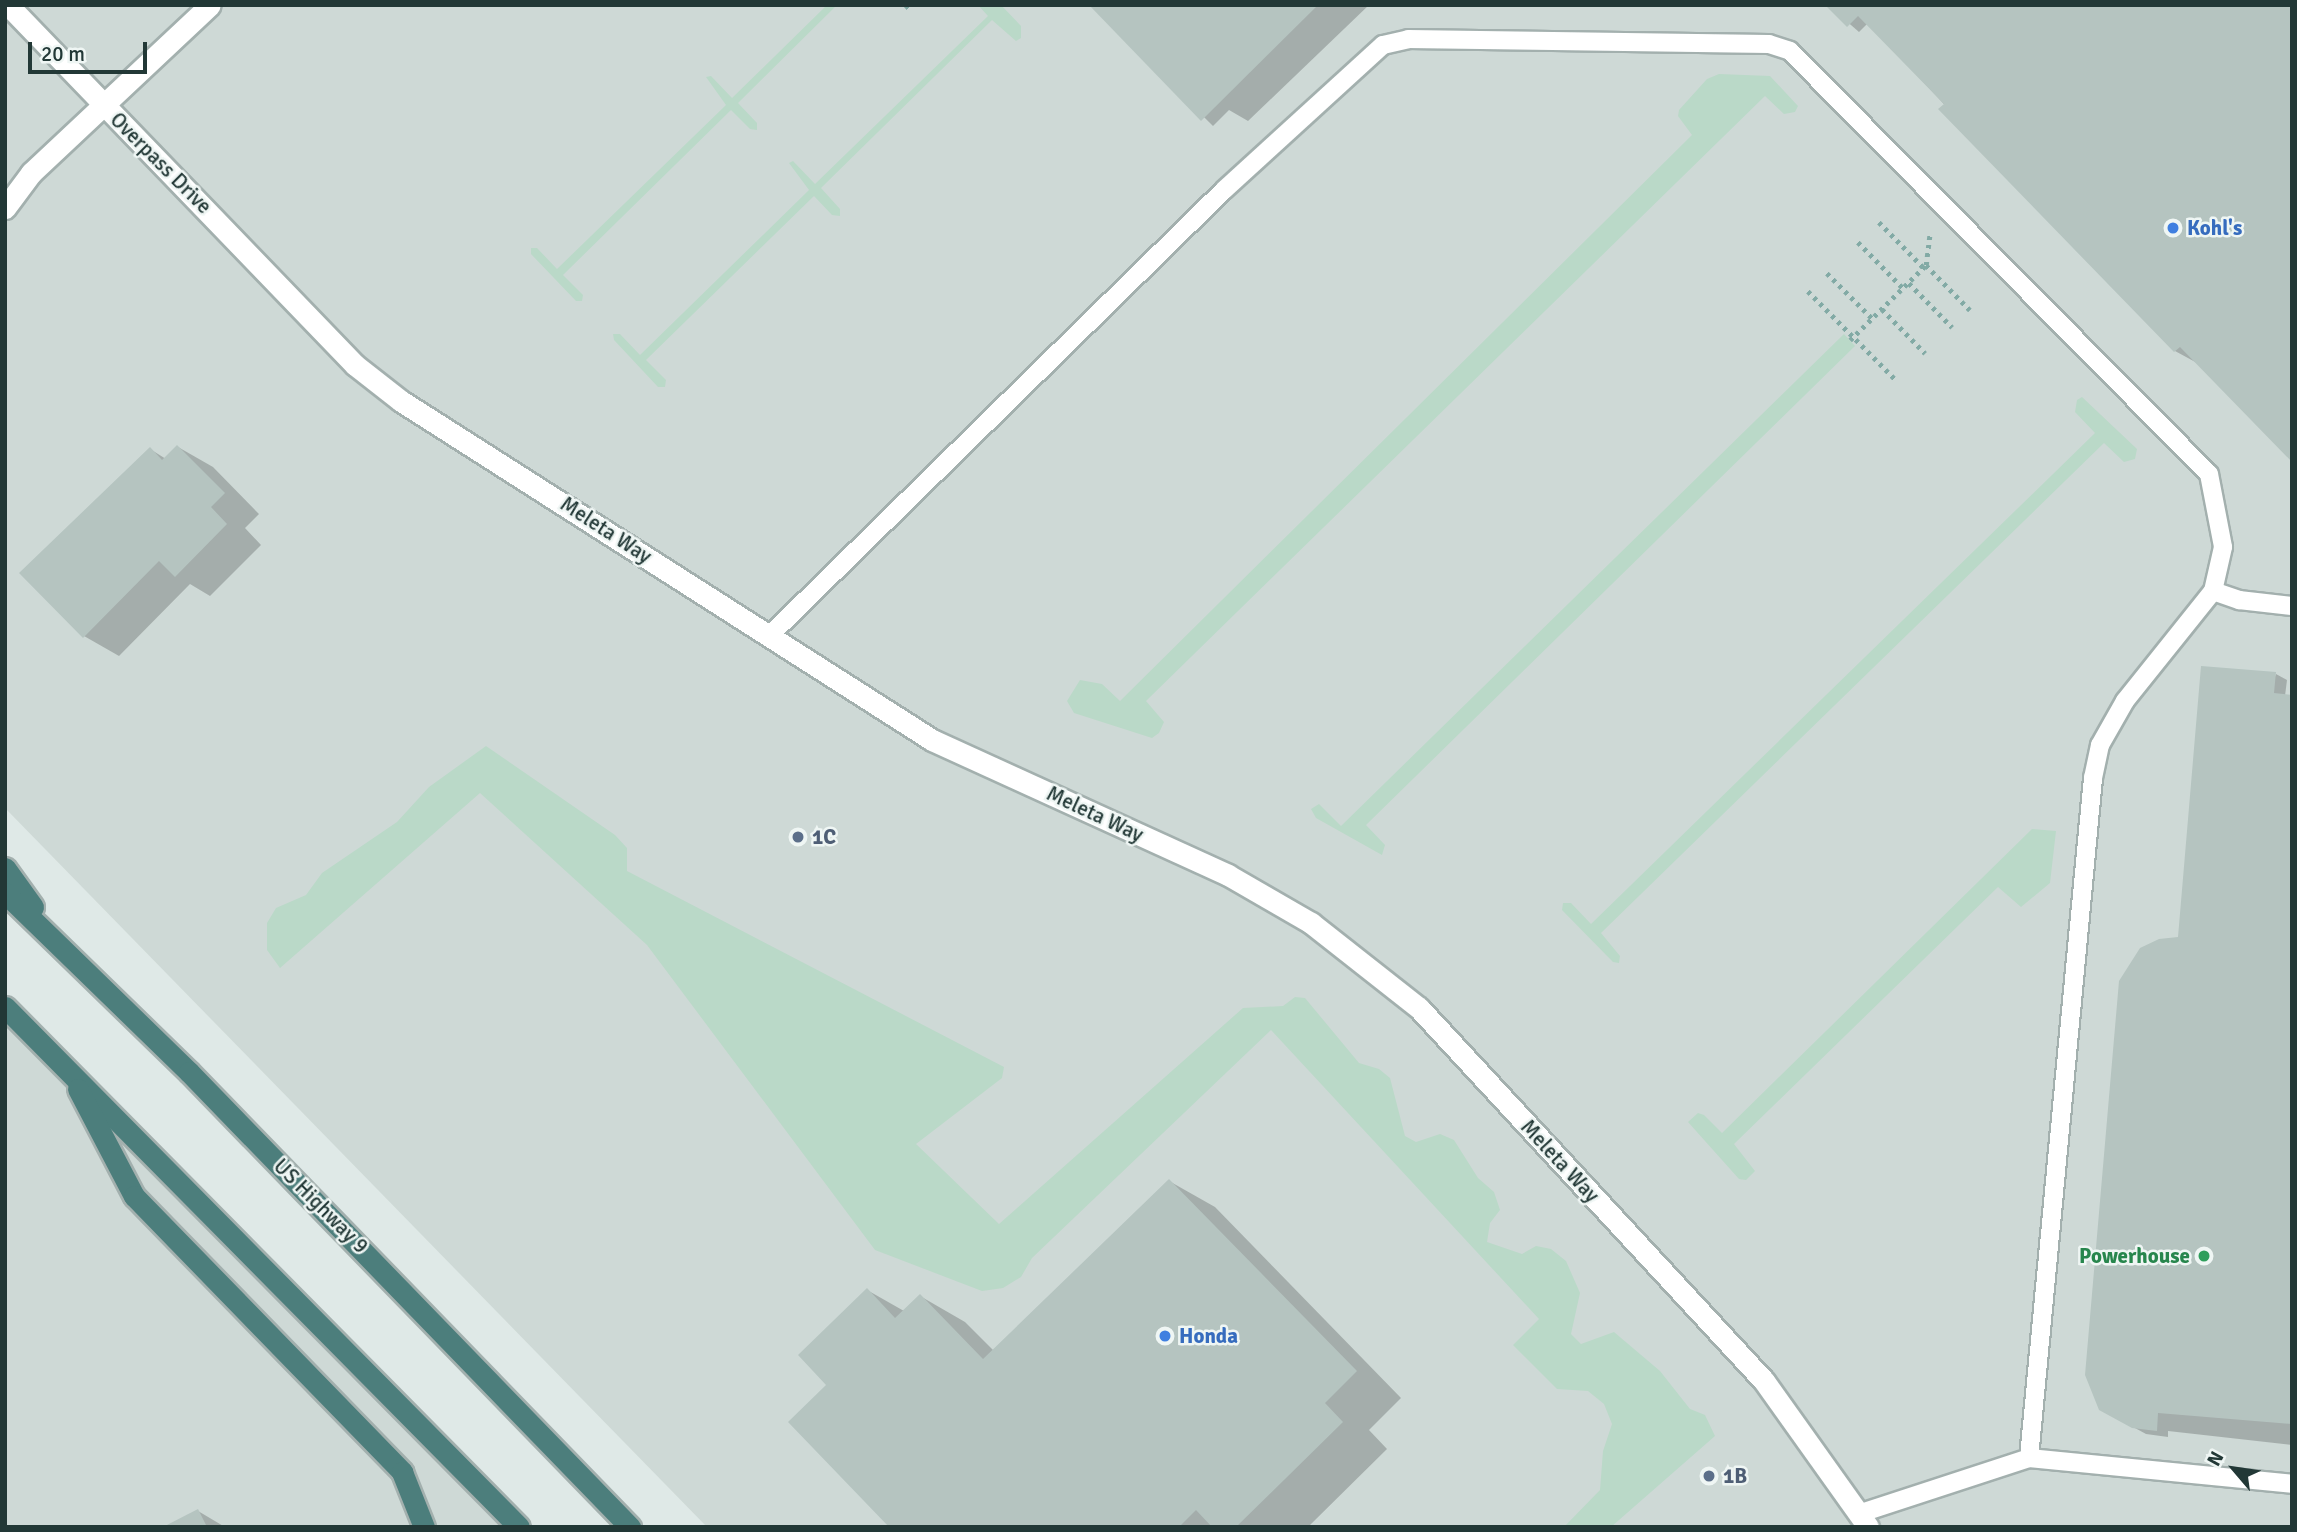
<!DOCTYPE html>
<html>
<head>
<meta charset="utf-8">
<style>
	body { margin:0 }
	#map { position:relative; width:2297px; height:1532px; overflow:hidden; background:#dfe9e7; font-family:Signika,sans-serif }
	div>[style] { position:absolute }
	.built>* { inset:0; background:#ced9d6 }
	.green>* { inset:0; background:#bad9c8 }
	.shadow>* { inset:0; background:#0003 }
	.building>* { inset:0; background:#b5c4c0 }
	.path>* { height:4.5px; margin-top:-2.25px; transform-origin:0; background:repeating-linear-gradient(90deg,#82aaa5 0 3.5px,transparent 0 8.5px) }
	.roads { filter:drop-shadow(2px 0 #a3b0ae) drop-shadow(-2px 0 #a3b0ae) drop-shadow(0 2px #a3b0ae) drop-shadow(0 -2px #a3b0ae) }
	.service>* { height:18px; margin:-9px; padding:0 9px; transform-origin:9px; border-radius:9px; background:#fff }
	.minor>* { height:21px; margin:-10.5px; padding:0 10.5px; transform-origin:10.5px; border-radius:10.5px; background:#fff }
	.trunk>* { height:21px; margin:-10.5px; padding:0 10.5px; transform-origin:10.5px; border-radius:10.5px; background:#4c7e7c }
	.dots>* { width:19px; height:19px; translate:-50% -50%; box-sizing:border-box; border:4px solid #eff6f4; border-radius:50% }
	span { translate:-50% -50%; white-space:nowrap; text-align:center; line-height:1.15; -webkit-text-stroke:5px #eff6f4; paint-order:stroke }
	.street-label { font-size:21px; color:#223836 }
	.shop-label { font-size:21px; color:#366cbe; font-weight:700 }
	.left { translate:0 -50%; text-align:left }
	.service-label { font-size:21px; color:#4e5e75; font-weight:700 }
	.leisure-label { font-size:21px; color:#27864d; font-weight:700 }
	.right { translate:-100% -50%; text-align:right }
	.frame { position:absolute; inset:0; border:7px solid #223836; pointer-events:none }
	.north { position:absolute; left:2199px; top:1434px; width:70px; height:70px; -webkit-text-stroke:5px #eff6f4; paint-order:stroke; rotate:299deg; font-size:19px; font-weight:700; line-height:28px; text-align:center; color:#223836 }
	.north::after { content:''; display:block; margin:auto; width:24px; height:32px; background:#223836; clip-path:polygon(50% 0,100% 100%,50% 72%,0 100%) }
	.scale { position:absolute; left:28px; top:42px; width:119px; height:32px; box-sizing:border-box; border:4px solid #223836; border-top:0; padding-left:9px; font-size:21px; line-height:24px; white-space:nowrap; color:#223836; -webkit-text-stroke:5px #eff6f4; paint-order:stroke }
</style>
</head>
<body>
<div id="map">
	<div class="built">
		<div style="clip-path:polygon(5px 5px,2292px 5px,2292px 1527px,707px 1527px,5px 808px)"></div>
		<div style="clip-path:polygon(5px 1007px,519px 1527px,5px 1527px)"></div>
	</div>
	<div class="green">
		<div style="clip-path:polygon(827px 5px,837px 5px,738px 103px,757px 123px,757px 130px,750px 129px,731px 110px,563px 275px,583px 295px,582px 301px,576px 301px,531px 254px,531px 248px,537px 248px,557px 269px,726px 105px,706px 77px,711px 76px,732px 98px)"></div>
		<div style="clip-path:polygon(978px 5px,1001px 5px,1021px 26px,1021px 38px,1016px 41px,992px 20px,821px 188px,840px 209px,840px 216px,832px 215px,814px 196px,646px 360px,666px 380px,665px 387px,658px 387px,614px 340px,613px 334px,620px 334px,640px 355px,809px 190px,789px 163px,793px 161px,815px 184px,988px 16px)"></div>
		<div style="clip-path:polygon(1719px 74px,1770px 76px,1798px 106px,1795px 112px,1784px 114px,1765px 96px,1146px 701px,1164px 722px,1159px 733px,1152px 738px,1074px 713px,1067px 701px,1080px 680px,1102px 684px,1120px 701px,1692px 135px,1678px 116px,1679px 110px,1707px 79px)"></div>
		<div style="clip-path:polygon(1844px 334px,1855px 346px,1366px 825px,1385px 845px,1382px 855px,1316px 818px,1311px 809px,1319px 804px,1341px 826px)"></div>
		<div style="clip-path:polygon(2082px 397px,2137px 449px,2135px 459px,2124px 462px,2104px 443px,1601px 933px,1620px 956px,1619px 963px,1613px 962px,1562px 910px,1563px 903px,1571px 903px,1591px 924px,2095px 433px,2075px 412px,2077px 400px)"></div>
		<div style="clip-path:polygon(486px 746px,615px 835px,627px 848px,627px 871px,1004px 1067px,1002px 1078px,916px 1144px,999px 1224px,1243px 1008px,1283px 1006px,1295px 997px,1305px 998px,1359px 1063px,1379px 1069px,1390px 1078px,1405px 1136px,1416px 1142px,1440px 1134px,1454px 1140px,1478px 1178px,1494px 1192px,1500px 1210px,1490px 1223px,1487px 1242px,1522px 1254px,1536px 1246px,1551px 1249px,1566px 1261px,1580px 1293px,1571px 1334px,1581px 1344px,1614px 1332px,1660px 1371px,1690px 1409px,1705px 1415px,1715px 1436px,1611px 1527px,1564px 1527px,1600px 1490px,1603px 1451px,1612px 1424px,1604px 1404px,1588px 1391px,1557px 1389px,1513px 1345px,1539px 1319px,1271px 1030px,1032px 1258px,1021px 1277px,1003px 1288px,982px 1291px,875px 1250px,647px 945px,480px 793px,280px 968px,267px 950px,267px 923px,276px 908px,306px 895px,322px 873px,397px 822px,429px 787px)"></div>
		<div style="clip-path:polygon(2032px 829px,2056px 831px,2050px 883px,2021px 907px,1998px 887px,1734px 1144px,1755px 1171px,1746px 1180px,1739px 1179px,1688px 1122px,1698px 1113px,1704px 1115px,1722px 1133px)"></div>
	</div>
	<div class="shadow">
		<div style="clip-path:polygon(1091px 5px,1369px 5px,1248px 121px,1229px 110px,1213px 126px)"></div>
		<div style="clip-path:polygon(1828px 5px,2292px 5px,2199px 364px,2175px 351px,1868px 23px,1859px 32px)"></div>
		<div style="clip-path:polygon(178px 447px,213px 467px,259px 514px,245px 528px,261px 545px,210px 596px,190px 584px,119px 656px,84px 636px,150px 449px,166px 459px)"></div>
		<div style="clip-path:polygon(2276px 674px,2287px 680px,2285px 696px,2292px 696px,2292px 1445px,2168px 1431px,2168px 1437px,2146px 1434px,2100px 1409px,2180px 938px)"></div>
		<div style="clip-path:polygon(1169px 1181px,1215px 1207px,1401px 1398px,1369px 1430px,1387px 1449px,1308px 1527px,892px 1527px,829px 1385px,867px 1290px,904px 1311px,920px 1296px,965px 1322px,994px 1351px)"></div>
		<div style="clip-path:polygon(198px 1511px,225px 1527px,167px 1527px)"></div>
	</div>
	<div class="building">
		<div style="clip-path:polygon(1089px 5px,1318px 5px,1201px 121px)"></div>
		<div style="clip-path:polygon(1825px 5px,2292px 5px,2292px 462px,2180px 347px,2174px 352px,1938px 109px,1944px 104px,1858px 16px,1847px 27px)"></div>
		<div style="clip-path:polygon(177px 445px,225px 493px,211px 507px,227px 524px,175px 577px,159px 561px,83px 638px,19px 573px,150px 447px,162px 460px)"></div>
		<div style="clip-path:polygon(2201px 666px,2276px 672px,2274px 693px,2292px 695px,2292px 1424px,2158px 1413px,2157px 1431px,2132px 1428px,2099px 1410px,2085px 1375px,2119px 981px,2140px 948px,2159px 939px,2178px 937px)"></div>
		<div style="clip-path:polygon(1169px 1179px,1357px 1371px,1325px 1403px,1343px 1422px,1236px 1527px,1212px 1527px,1196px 1510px,1179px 1527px,889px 1527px,788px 1422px,826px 1385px,798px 1355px,867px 1288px,895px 1318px,920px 1294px,983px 1359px)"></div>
		<div style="clip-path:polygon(198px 1509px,207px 1527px,163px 1527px)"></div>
	</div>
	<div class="path">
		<div style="left:906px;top:5px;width:7px;rotate:45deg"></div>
		<div style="left:1879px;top:222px;width:64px;rotate:45.6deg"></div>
		<div style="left:1858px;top:242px;width:64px;rotate:45.6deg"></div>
		<div style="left:1926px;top:265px;width:63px;rotate:45.6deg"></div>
		<div style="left:1827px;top:273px;width:64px;rotate:45deg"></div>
		<div style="left:1909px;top:283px;width:62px;rotate:45.7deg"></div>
		<div style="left:1808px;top:291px;width:127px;rotate:45.3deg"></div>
		<div style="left:1882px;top:309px;width:62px;rotate:45.7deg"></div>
		<div style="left:1850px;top:340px;width:107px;rotate:-44.6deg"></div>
		<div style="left:1926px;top:265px;width:32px;rotate:-83deg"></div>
	</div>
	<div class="roads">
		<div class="service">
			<div style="left:2213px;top:591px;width:28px;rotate:19deg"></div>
			<div style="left:2239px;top:600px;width:53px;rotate:6.5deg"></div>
			<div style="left:768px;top:637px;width:639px;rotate:-44.43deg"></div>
			<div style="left:1224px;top:190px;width:215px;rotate:-42.4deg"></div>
			<div style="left:1383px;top:45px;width:26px;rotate:-13deg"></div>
			<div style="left:1408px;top:39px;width:361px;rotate:0.8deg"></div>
			<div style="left:1769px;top:44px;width:22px;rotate:18deg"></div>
			<div style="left:1790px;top:51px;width:595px;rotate:45.27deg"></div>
			<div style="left:2209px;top:474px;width:74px;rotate:79.1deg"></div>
			<div style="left:2223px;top:547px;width:45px;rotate:102.8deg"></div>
			<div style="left:2213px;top:591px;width:141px;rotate:128.7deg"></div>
			<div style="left:2125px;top:701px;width:51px;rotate:119.6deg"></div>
			<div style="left:2100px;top:745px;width:34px;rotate:102deg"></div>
			<div style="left:2093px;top:778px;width:683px;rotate:95.38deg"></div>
			<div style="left:2029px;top:1458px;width:264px;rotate:5.6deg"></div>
			<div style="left:1861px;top:1513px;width:177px;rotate:-18.1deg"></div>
		</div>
		<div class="minor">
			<div style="left:8px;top:5px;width:500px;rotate:46.05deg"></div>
			<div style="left:355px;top:365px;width:58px;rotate:38deg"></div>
			<div style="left:401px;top:401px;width:630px;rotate:32.55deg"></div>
			<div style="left:932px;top:740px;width:325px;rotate:24.5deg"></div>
			<div style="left:1228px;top:875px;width:96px;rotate:30deg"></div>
			<div style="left:1311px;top:923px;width:137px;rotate:38.2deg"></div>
			<div style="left:1419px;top:1008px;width:508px;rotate:47.23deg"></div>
			<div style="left:1764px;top:1381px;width:179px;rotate:54.5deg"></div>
			<div style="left:5px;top:208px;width:44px;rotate:-53.4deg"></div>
			<div style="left:31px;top:173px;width:245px;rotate:-43.2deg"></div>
		</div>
		<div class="trunk">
			<div style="left:5px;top:868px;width:48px;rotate:54.3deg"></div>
			<div style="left:5px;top:893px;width:257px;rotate:44.2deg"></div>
			<div style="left:189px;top:1072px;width:634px;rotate:45.9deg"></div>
			<div style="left:5px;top:1007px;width:731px;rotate:45.33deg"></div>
			<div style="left:78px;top:1089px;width:121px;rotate:62.4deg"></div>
			<div style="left:134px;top:1196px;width:385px;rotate:45.8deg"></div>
			<div style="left:402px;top:1472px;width:59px;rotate:68.2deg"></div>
		</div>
	</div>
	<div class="dots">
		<div style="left:2173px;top:228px;background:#3f7fe0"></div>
		<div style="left:798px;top:837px;background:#5c6f8a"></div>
		<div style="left:2204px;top:1256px;background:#2e9e5b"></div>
		<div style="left:1165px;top:1336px;background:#3f7fe0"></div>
		<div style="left:1709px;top:1476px;background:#5c6f8a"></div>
	</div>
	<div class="street-label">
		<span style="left:161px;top:163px;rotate:45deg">Overpass Drive</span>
		<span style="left:606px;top:530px;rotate:33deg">Meleta Way</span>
		<span style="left:1095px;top:814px;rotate:25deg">Meleta Way</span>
		<span style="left:1560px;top:1161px;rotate:47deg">Meleta Way</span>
		<span style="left:321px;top:1206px;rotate:45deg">US Highway 9</span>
	</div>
	<div class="shop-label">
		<span class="left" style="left:2187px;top:228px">Kohl's</span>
		<span class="left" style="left:1179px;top:1336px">Honda</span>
	</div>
	<div class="service-label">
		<span class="left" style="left:812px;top:837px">1C</span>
		<span class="left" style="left:1723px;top:1476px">1B</span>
	</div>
	<div class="leisure-label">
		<span class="right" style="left:2190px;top:1256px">Powerhouse</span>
	</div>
	<div class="frame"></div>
	<div class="north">N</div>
	<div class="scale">20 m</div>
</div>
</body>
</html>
